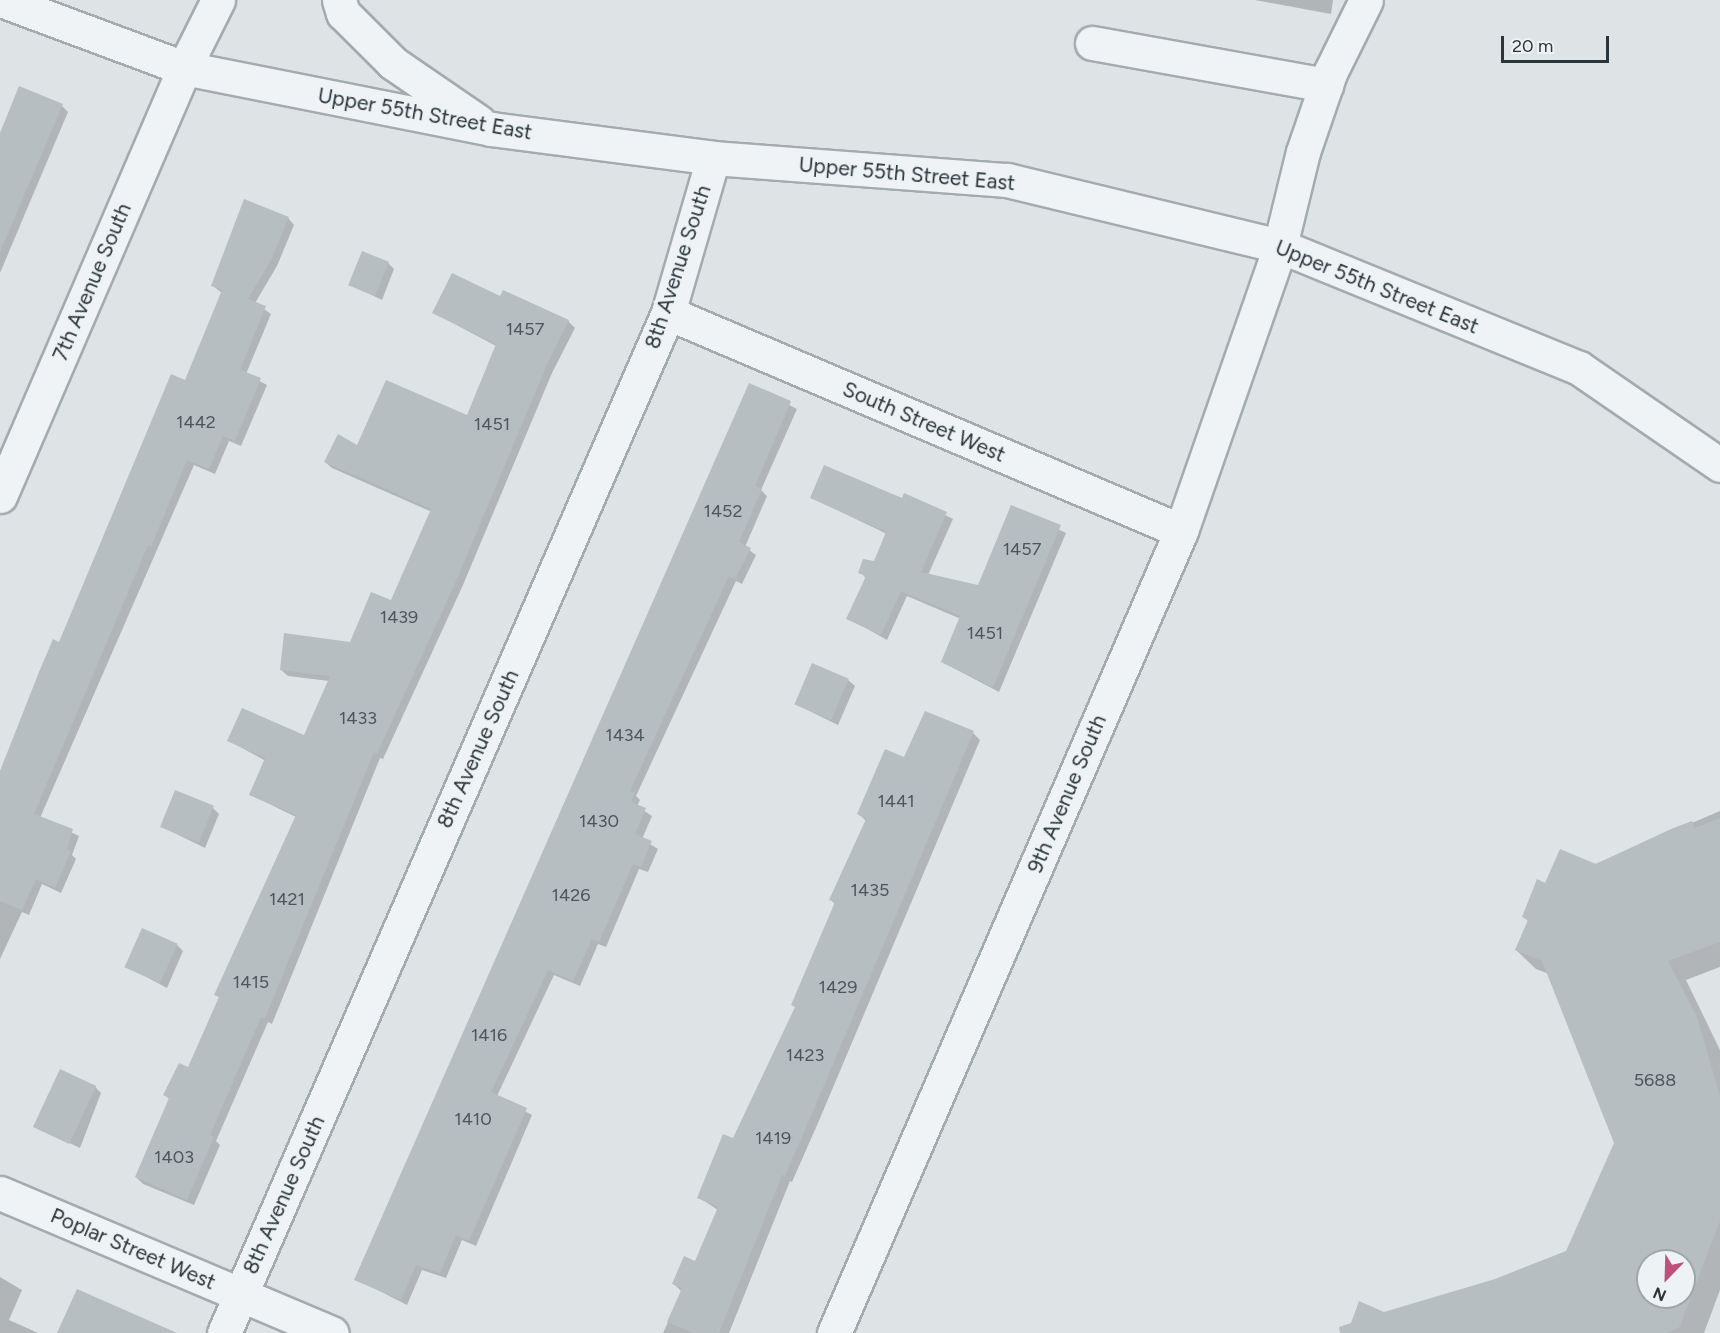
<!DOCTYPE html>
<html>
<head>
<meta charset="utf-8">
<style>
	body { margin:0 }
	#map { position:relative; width:1720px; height:1333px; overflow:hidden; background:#dee3e6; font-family:Figtree,sans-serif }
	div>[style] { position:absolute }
	.shadow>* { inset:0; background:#0003 }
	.building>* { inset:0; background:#b6bec2; transform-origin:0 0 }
	.roads { filter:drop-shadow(2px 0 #a4abaf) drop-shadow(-2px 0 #a4abaf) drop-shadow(0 2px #a4abaf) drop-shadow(0 -2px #a4abaf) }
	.minor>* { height:33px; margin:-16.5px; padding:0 16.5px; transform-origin:16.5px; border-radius:16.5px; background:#f0f3f5 }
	span { translate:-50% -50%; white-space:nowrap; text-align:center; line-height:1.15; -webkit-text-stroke:6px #edf2f4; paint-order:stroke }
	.number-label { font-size:18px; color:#4c565d }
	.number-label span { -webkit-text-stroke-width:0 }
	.street-label { font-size:21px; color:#29343b }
	.north { position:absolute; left:1636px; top:1249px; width:60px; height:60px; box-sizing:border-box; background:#edf2f4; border:2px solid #9fa6aa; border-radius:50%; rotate:203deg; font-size:16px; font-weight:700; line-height:24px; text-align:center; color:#29343b }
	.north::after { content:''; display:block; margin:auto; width:21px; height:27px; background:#bf4f7b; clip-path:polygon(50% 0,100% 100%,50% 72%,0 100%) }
	.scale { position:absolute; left:1501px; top:36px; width:108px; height:27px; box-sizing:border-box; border:3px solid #29343b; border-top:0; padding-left:8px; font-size:18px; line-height:21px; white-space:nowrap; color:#29343b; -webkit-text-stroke:4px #edf2f4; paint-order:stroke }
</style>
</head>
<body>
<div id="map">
	<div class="shadow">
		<div style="clip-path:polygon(1255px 0,1333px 0,1331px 14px)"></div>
		<div style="clip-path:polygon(62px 106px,68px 112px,0 273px,0 137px)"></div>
		<div style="clip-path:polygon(288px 218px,294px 225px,277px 266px,255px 303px,271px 314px,246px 374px,267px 385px,241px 446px,229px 441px,215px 474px,194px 465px,40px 818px,79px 836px,72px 855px,76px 859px,61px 893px,42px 884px,29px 915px,22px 912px,0 959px,0 772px,186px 382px,222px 293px,213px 286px)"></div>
		<div style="clip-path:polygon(388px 263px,394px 269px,382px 300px,349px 284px)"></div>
		<div style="clip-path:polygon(501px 298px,568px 321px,575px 328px,552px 373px,463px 585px,383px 759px,380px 758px,272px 1024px,268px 1022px,216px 1141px,220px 1145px,194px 1205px,143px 1184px,136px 1177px,170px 1100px,165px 1095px,189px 1069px,220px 998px,216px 995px,296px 817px,251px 795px,266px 761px,229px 741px,304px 737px,329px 681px,288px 676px,281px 670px,351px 643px,392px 602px,432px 512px,332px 468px,325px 462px,357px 447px,468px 417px,496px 346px,434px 313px)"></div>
		<div style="clip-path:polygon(750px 385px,797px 409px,761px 490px,767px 496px,745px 547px,756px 555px,742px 584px,736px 581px,636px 796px,640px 800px,637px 806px,652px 816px,642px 839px,658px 849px,648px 872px,639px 869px,606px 947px,598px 944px,580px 986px,554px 975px,497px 1096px,532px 1115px,476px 1246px,462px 1240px,446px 1278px,422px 1270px,407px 1305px,356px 1279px)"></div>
		<div style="clip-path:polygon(905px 495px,953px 519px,928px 575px,979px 586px,1012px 507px,1066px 533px,999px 692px,942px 662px,961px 619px,907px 596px,887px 640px,848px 618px,867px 579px,860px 572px,875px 563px,887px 534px,812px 498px,903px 500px)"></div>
		<div style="clip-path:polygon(848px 680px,855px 686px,838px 725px,795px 704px)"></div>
		<div style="clip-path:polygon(973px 733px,980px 740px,818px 1123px,792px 1182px,790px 1181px,729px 1333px,663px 1333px,682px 1292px,674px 1284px,696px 1263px,718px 1210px,698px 1197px,734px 1140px,796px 1008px,835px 904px,831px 900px,866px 821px,859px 814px,904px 759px)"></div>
		<div style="clip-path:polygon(213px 808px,219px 814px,205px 848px,162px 827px)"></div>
		<div style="clip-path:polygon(evenodd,1720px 811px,1720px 967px,1686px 980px,1720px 1050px,1720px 1290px,1704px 1333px,1349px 1333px,1384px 1314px,1495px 1281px,1567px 1252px,1616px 1143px,1549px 974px,1536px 969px,1516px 950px,1529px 922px,1524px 917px,1546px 885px,1720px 811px,1648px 1261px,1684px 1261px,1684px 1297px,1648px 1297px,1648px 1261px)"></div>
		<div style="clip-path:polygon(177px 945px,183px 951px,167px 988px,126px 966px)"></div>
		<div style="clip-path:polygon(95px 1087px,101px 1093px,80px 1148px,38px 1128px)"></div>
		<div style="clip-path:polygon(0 1277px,22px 1290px,9px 1320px,38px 1333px,0 1333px)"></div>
	</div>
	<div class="building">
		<div style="clip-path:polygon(19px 86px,63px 104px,0 252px,0 133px)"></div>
		<div style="clip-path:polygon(244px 199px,289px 217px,271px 260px,248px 299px,266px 306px,240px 370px,261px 378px,235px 441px,223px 436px,209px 469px,187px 460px,151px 547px,148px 545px,34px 814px,73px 829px,67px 849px,71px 851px,55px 888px,36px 879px,22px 910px,0 901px,0 771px,39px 672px,53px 639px,59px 642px,171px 374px,185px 380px,222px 290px,211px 286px)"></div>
		<div style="left:362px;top:251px;width:29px;height:37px;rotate:22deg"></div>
		<div style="clip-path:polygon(452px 273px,500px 296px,503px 290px,569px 320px,546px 367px,457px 579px,377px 754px,374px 752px,265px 1018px,261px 1017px,210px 1135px,214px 1137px,187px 1200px,135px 1177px,169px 1098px,163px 1095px,179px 1063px,188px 1067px,219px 997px,214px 995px,296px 815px,249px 795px,265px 758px,227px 741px,242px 708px,304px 735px,330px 676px,280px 670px,284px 633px,350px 642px,371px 592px,391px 600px,431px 509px,324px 462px,338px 434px,357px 445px,386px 380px,467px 415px,496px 344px,432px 313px)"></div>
		<div style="clip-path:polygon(749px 383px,791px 401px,755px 486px,762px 489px,739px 542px,751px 548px,735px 579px,729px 576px,630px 791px,635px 793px,631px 802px,646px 808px,635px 834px,652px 841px,641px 867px,633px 864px,599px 942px,592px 939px,573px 981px,548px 970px,491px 1092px,527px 1108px,469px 1241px,456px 1235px,440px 1273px,416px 1265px,401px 1300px,354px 1280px)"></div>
		<div style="clip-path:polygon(824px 465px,902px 498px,904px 493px,947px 512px,921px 572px,978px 585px,1011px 505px,1061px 525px,993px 687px,941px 662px,960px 616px,901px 591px,881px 635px,846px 619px,866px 576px,858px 573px,863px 559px,874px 561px,886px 532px,810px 498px)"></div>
		<div style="left:812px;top:663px;width:40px;height:45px;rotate:23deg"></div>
		<div style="clip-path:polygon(925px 711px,974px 731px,811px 1116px,785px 1176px,782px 1175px,719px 1333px,693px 1333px,667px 1322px,682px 1288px,672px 1284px,684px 1256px,695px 1261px,718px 1207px,697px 1198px,723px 1134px,733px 1138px,795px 1007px,791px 1005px,835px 902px,829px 900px,866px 819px,857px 814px,885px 749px,904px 757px)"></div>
		<div style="left:175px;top:790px;width:42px;height:40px;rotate:22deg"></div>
		<div style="clip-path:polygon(evenodd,1720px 818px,1720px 942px,1668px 961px,1697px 1017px,1720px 1096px,1720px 1221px,1679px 1328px,1666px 1333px,1340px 1333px,1339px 1327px,1351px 1323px,1359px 1301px,1384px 1312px,1495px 1279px,1566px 1251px,1614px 1143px,1542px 961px,1515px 950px,1528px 920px,1522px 917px,1537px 879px,1545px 883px,1560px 849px,1596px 864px,1671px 829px,1692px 821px,1695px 828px,1720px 818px,1648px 1261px,1684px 1261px,1684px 1297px,1648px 1297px,1648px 1261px)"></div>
		<div style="left:142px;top:928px;width:39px;height:43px;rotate:24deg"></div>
		<div style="left:60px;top:1069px;width:40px;height:64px;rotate:25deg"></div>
		<div style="clip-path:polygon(77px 1289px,177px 1333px,57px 1333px)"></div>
	</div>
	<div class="roads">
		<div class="minor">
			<div style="left:1px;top:0;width:195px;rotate:20.4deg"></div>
			<div style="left:184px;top:68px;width:313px;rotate:11.2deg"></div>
			<div style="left:491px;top:129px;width:224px;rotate:7.4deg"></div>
			<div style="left:713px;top:158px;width:295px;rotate:4.3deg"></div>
			<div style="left:1007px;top:180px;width:281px;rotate:13.6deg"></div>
			<div style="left:1280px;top:246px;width:323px;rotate:22.2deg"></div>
			<div style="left:1579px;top:368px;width:171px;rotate:34.5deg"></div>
			<div style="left:339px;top:0;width:14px;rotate:73deg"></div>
			<div style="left:343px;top:13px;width:71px;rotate:45deg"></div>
			<div style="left:393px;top:63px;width:104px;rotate:34.5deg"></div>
			<div style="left:1092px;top:43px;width:238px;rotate:10.2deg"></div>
			<div style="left:668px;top:313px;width:557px;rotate:23.02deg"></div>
			<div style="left:0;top:496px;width:466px;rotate:-66.7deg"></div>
			<div style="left:184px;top:68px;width:76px;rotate:-63.4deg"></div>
			<div style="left:0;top:1193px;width:360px;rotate:22.9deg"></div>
			<div style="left:224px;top:1333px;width:1112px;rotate:-66.48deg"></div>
			<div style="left:668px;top:313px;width:161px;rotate:-73.8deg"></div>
			<div style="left:834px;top:1333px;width:874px;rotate:-66.6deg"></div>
			<div style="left:1181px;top:531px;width:302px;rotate:-70.8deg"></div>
			<div style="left:1280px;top:246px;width:97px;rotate:-76.3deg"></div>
			<div style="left:1303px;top:152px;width:83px;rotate:-71.1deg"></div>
			<div style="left:1330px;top:73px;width:81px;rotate:-63.7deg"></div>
		</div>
	</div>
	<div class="number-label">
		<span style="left:525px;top:329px">1457</span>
		<span style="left:196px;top:422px">1442</span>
		<span style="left:492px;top:424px">1451</span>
		<span style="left:723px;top:511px">1452</span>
		<span style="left:1022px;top:549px">1457</span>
		<span style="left:399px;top:617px">1439</span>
		<span style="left:985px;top:633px">1451</span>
		<span style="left:358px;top:718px">1433</span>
		<span style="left:625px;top:735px">1434</span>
		<span style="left:896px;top:801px">1441</span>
		<span style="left:599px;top:821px">1430</span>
		<span style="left:870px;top:890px">1435</span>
		<span style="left:571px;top:895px">1426</span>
		<span style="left:287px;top:899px">1421</span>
		<span style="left:251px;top:982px">1415</span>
		<span style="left:838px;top:987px">1429</span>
		<span style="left:489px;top:1035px">1416</span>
		<span style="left:805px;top:1055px">1423</span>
		<span style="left:1655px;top:1080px">5688</span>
		<span style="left:473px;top:1119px">1410</span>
		<span style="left:773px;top:1138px">1419</span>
		<span style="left:174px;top:1157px">1403</span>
	</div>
	<div class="street-label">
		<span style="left:425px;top:114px;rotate:10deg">Upper 55th Street East</span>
		<span style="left:907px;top:174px;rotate:5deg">Upper 55th Street East</span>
		<span style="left:678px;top:267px;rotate:-72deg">8th Avenue South</span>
		<span style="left:92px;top:282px;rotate:-67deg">7th Avenue South</span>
		<span style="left:1377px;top:287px;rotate:22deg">Upper 55th Street East</span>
		<span style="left:924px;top:422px;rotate:23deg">South Street West</span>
		<span style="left:478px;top:749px;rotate:-66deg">8th Avenue South</span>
		<span style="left:1067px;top:794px;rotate:-67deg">9th Avenue South</span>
		<span style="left:284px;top:1195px;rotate:-66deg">8th Avenue South</span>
		<span style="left:133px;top:1249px;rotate:23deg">Poplar Street West</span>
	</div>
	<div class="north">N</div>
	<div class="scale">20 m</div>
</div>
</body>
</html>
